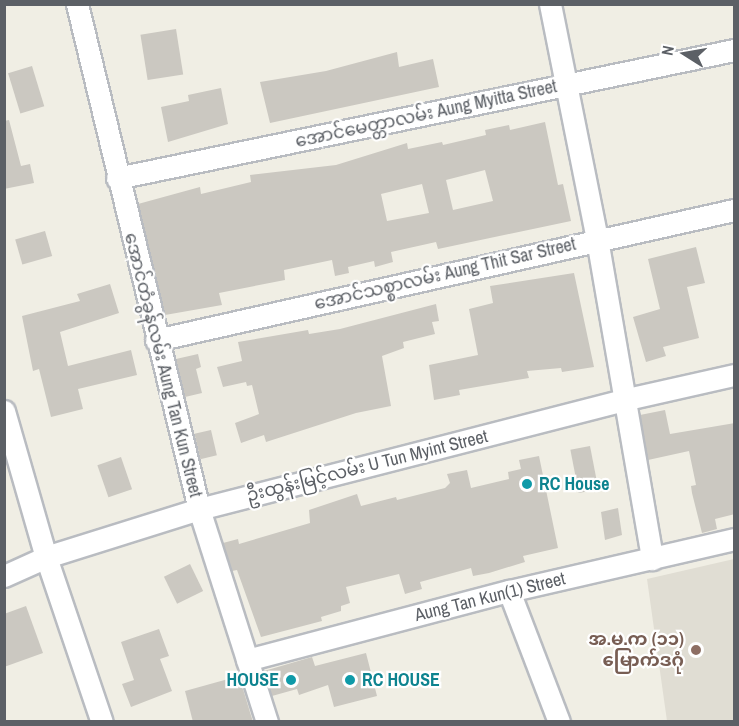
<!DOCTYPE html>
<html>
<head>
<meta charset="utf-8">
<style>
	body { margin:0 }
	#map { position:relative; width:739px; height:726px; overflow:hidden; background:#f0eee4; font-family:"Archivo Narrow","Noto Sans Myanmar",sans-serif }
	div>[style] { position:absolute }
	.education>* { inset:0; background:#e0ddd3 }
	.building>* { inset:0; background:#cbc8c1; transform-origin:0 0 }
	.roads { filter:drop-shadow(2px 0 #b9bcc1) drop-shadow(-2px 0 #b9bcc1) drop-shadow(0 2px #b9bcc1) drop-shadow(0 -2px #b9bcc1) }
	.minor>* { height:21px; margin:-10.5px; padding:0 10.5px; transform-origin:10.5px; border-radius:10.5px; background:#fff }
	.dots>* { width:16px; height:16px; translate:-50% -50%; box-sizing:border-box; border:3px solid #fff; border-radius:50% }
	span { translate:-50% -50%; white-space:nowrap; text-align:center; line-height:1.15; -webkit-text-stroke:4.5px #fff; paint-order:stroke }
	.street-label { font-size:18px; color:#5c6066 }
	.culture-label { font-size:18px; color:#0d838f; font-weight:700 }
	.left { translate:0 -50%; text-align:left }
	.right { translate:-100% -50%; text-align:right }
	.education-label { font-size:18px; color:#785e54; font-weight:700 }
	.frame { position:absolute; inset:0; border:6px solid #5c6066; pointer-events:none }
	.north { position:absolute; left:655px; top:24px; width:60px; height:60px; -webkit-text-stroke:4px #fff; paint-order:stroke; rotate:281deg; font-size:16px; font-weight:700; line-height:24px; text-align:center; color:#5c6066 }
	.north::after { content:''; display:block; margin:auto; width:21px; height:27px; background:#5c6066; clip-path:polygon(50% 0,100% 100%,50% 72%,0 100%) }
</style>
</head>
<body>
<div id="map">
	<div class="education">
		<div style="clip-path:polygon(734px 559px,734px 721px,667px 721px,647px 579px)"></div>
	</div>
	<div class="building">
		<div style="left:176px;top:29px;width:46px;height:36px;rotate:81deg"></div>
		<div style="clip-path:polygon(397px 52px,399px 67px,433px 59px,439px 87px,270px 123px,260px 82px,326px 71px)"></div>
		<div style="left:32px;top:66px;width:42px;height:25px;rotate:73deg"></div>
		<div style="clip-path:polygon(221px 88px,228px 124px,168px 142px,161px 107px,189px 101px,188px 95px)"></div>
		<div style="clip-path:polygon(9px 120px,21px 166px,30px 164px,34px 183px,4px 189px,4px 121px)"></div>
		<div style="clip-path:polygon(evenodd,545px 122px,558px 185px,563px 184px,571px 221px,438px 249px,436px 242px,391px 252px,393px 262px,375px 267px,374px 261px,348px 267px,349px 273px,335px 276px,332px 260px,284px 270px,285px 280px,219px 293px,222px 305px,165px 315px,138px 204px,200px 187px,201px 194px,251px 182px,250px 175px,336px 165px,407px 143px,408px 149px,442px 142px,443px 145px,486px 135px,485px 130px,509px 125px,510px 130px,545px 122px,485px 170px,493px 201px,453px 210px,446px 180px,485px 170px,545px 122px,422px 184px,429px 213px,387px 221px,381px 194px,422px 184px)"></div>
		<div style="left:45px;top:231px;width:26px;height:31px;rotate:74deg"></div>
		<div style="clip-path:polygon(696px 247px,705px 283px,687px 287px,699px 338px,663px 347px,666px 356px,646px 362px,633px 317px,660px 309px,648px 259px)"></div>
		<div style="clip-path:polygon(574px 273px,594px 367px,562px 372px,561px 368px,527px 371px,529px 378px,459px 390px,460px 395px,434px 400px,429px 365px,478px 355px,469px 309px,493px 303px,490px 286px)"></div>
		<div style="clip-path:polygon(110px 284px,119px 313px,60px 332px,68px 366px,131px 350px,137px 375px,78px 389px,83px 409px,51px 417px,39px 369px,33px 371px,22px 316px,80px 301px,77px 294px)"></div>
		<div style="clip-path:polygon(436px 304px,439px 321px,432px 322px,435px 334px,403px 342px,404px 348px,382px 356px,391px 406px,356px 413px,266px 442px,264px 435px,241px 443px,235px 423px,259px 414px,252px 385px,247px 386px,246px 382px,223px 387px,217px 367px,242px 361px,238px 342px,308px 330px,309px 334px,340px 329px)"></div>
		<div style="clip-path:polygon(198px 354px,201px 367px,196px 369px,202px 393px,185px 397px,176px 359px)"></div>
		<div style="clip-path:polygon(665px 410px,670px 434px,735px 423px,735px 514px,715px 519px,717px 529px,702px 533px,692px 493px,691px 486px,696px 485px,689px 451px,648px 460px,640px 415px)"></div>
		<div style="left:211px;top:430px;width:26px;height:17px;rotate:77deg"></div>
		<div style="left:590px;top:446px;width:44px;height:20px;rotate:79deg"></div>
		<div style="clip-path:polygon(539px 456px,558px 548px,523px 556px,525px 562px,489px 573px,473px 576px,471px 568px,420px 582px,422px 589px,405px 594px,399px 574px,346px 587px,350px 603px,341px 606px,341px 611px,321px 617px,322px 621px,261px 637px,237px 570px,232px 571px,223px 543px,238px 539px,239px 544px,310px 523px,309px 510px,357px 494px,361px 506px,396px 497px,397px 500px,445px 488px,450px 483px,447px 474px,467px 470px,471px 488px,509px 479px,508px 472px,521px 469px,519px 460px)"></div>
		<div style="left:121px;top:457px;width:34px;height:25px;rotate:71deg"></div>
		<div style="clip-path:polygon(618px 508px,622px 535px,605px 540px,601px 512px)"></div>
		<div style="left:190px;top:564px;width:30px;height:29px;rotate:64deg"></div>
		<div style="clip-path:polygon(26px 606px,43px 653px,4px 667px,4px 614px)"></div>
		<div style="clip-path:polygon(159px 629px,169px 656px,160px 659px,172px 691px,131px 707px,122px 684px,134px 680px,121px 642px)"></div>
		<div style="clip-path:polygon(366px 653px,377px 696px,334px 707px,328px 685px,299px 695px,297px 689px,272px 696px,264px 671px,312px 657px,315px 666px)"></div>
		<div style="clip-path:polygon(239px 676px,253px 722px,193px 722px,185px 691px)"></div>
	</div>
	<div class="roads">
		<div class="minor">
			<div style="left:77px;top:4px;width:520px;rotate:76.42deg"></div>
			<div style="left:199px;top:509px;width:224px;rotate:72.3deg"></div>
			<div style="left:550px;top:4px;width:240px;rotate:78.7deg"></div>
			<div style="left:597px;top:239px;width:325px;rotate:80.2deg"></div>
			<div style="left:117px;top:178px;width:630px;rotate:-11.72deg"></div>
			<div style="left:156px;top:340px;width:592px;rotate:-12.68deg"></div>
			<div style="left:4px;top:411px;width:152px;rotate:74deg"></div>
			<div style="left:46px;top:557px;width:174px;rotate:71.3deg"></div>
			<div style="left:4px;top:576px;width:46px;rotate:-24.3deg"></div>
			<div style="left:46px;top:557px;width:160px;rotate:-17.4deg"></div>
			<div style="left:199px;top:509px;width:438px;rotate:-14.4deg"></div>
			<div style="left:623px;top:400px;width:114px;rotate:-12.7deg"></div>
			<div style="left:509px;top:591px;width:140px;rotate:69.1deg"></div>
			<div style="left:247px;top:660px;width:271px;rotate:-14.8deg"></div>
			<div style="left:509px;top:591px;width:231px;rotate:-13deg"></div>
		</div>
	</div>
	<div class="dots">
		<div style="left:527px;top:484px;background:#0f9aa8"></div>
		<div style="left:696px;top:650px;background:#8d6e63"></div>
		<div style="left:291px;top:680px;background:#0f9aa8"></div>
		<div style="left:350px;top:680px;background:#0f9aa8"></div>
	</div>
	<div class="street-label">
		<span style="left:426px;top:114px;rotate:-12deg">အောင်မေတ္တာလမ်း Aung Myitta Street</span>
		<span style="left:445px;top:274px;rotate:-13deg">အောင်သစ္စာလမ်း Aung Thit Sar Street</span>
		<span style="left:163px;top:365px;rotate:76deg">အောင်တံခွန်လမ်း Aung Tan Kun Street</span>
		<span style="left:367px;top:466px;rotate:-14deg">ဦးထွန်းမြင့်လမ်း U Tun Myint Street</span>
		<span style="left:490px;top:597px;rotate:-14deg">Aung Tan Kun(1) Street</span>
	</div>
	<div class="culture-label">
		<span class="left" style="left:539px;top:484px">RC House</span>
		<span class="right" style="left:279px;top:680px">HOUSE</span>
		<span class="left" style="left:362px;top:680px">RC HOUSE</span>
	</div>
	<div class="education-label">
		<span class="right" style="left:684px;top:650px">အ.မ.က (၁၁)<br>မြောက်ဒဂုံ</span>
	</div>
	<div class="frame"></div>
	<div class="north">N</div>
</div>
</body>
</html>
